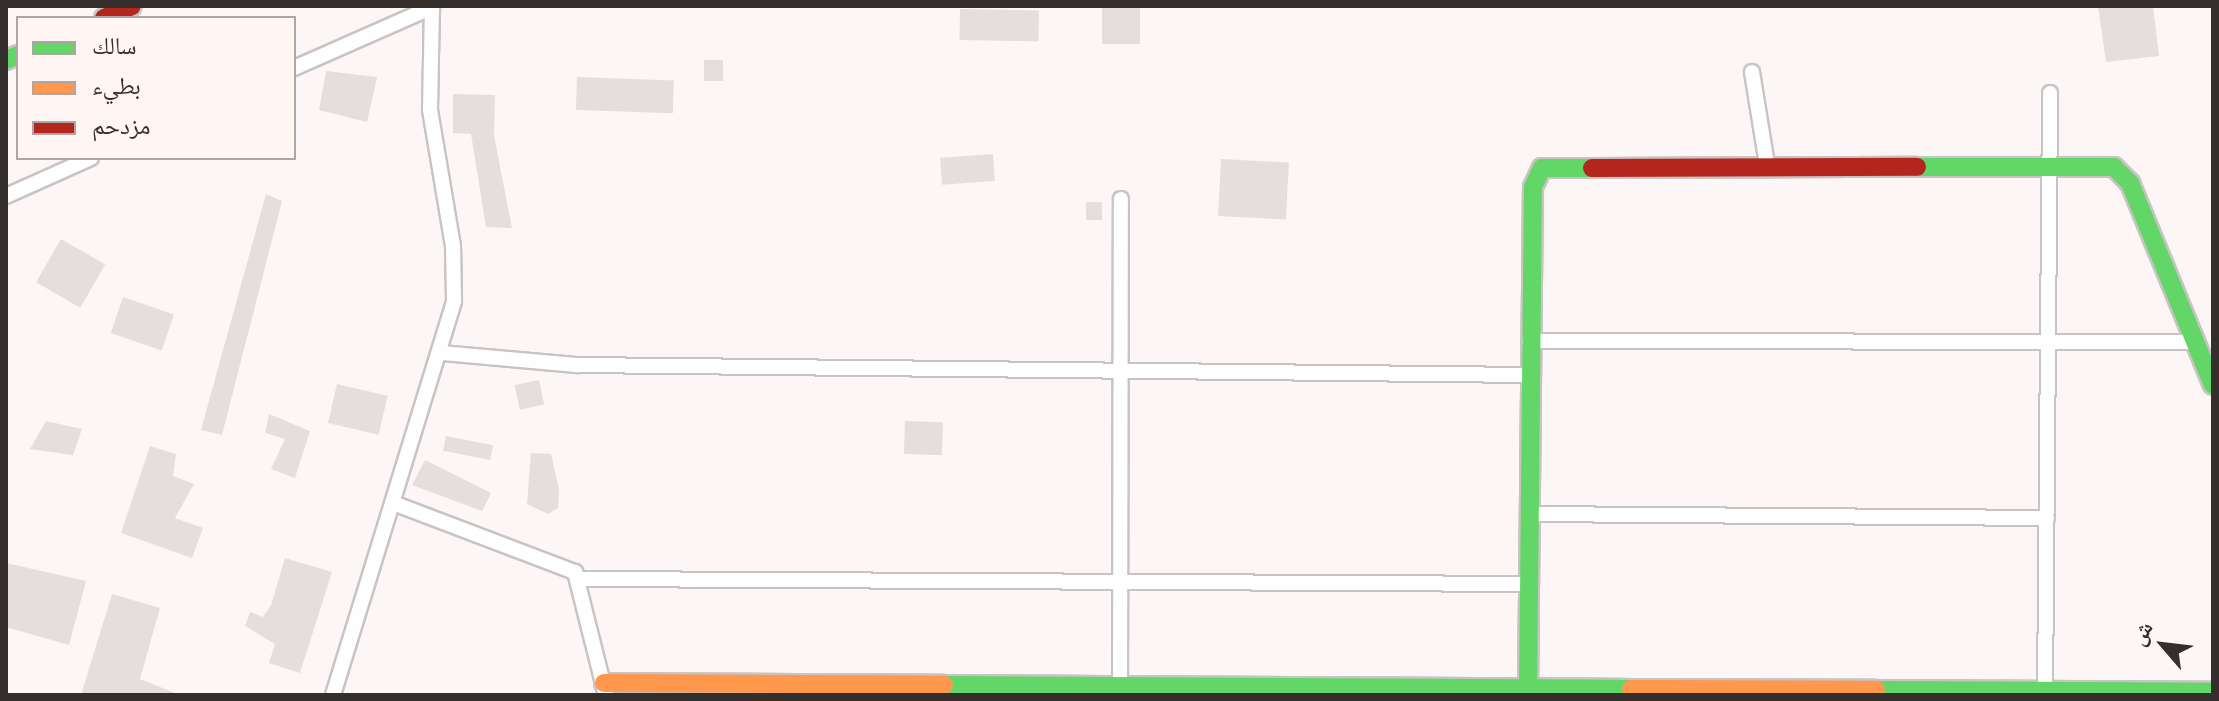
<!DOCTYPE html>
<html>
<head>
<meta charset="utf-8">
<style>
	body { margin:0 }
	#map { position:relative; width:2219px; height:701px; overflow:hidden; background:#fcf7f6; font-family:Cabin,"Noto Naskh Arabic",sans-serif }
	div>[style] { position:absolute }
	.building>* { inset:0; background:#e4dfdd; transform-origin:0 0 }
	.roads { filter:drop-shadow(2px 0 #c9c4c3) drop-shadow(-2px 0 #c9c4c3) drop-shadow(0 2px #c9c4c3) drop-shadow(0 -2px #c9c4c3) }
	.street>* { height:14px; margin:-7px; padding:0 7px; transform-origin:7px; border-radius:7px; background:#fffefe }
	.fast>* { height:18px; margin:-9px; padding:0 9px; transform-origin:9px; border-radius:9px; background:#63d668 }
	.slow>* { height:18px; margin:-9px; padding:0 9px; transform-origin:9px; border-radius:9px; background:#ff974d }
	.jam>* { height:18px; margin:-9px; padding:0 9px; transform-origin:9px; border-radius:9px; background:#b3261e }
	span { translate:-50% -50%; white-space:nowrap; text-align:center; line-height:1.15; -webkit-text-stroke:8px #fff6f3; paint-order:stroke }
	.frame { position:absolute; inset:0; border:8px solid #342f2d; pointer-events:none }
	.legend { position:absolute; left:16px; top:16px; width:280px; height:144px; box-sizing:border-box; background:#fff6f3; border:2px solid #aea6a4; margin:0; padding:10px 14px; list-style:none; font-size:24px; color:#342f2d }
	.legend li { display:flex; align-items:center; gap:16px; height:40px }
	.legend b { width:40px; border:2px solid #aea6a4 }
	.north { position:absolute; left:2123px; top:605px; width:80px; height:80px; -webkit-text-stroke:6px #fff6f3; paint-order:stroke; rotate:298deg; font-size:22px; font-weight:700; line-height:32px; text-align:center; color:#342f2d }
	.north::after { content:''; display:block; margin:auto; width:28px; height:36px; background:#342f2d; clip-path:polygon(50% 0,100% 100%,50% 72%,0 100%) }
</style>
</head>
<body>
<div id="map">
	<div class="building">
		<div style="left:1102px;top:6px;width:38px;height:38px"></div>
		<div style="clip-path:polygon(2098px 6px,2153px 6px,2159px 56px,2106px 62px)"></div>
		<div style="left:960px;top:9px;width:79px;height:31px;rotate:1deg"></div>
		<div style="left:704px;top:60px;width:19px;height:21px"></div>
		<div style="clip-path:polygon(326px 71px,377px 77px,367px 122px,319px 110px)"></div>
		<div style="left:577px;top:77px;width:97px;height:33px;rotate:2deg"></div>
		<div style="clip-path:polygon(453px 94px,495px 95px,494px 136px,512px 228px,486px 227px,471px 134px,453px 133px)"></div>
		<div style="left:993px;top:154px;width:27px;height:53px;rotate:86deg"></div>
		<div style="left:1221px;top:159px;width:68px;height:57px;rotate:3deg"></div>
		<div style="clip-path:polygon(266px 194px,282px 201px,222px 435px,201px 430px)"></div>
		<div style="left:1086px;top:202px;width:16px;height:18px"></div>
		<div style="left:61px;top:239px;width:51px;height:50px;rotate:30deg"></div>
		<div style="left:123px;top:297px;width:54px;height:38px;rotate:19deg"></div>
		<div style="left:539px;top:380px;width:25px;height:25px;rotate:78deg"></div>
		<div style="left:337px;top:384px;width:52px;height:40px;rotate:13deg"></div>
		<div style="clip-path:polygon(269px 414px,310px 431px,295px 478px,271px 469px,285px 439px,265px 433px)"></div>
		<div style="clip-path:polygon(46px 421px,82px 429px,73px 455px,30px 449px)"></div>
		<div style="left:905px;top:421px;width:38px;height:33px;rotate:2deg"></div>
		<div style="left:446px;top:436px;width:48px;height:15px;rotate:11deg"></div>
		<div style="clip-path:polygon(150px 446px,176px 454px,173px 476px,194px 484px,175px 518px,203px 528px,192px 558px,121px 533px)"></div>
		<div style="clip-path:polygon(531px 453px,551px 454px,559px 490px,558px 508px,548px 514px,527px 504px)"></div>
		<div style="clip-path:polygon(425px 460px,491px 493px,482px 511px,412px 485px)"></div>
		<div style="clip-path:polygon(285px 558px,332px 572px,300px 673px,269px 663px,275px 644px,245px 626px,250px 612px,263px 617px,271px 605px)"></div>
		<div style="clip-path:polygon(6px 563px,86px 581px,69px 645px,6px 627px)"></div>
		<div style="clip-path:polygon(112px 594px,160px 608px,140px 679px,180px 695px,81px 695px)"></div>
	</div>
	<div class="roads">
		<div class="street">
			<div style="left:294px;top:68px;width:151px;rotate:-23.8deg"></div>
			<div style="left:1752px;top:72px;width:94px;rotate:80.8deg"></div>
			<div style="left:6px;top:196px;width:93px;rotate:-24.1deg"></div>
			<div style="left:1529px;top:341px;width:664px;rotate:0.09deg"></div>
			<div style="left:442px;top:353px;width:136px;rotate:5.1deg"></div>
			<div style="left:577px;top:365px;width:951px;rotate:0.6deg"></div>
			<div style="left:393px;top:503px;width:195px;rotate:20.8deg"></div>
			<div style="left:575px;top:572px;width:127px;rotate:75.9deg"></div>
			<div style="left:1528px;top:514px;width:519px;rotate:0.44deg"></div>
			<div style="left:582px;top:579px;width:946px;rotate:0.3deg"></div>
			<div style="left:333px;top:695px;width:412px;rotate:-72.9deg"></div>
			<div style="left:454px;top:301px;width:55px;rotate:-91deg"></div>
			<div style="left:453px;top:246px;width:138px;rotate:-99.6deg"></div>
			<div style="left:430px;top:110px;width:104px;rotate:-88.9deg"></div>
			<div style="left:1120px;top:695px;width:496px;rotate:-89.9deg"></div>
			<div style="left:2045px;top:695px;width:602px;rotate:-89.52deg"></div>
		</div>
		<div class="fast">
			<div style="left:6px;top:60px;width:13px;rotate:-23deg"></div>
			<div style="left:1917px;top:167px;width:197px"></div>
			<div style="left:2114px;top:167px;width:23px;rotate:45deg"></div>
			<div style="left:2130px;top:183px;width:218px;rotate:67.7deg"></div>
			<div style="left:944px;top:685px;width:687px;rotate:0.33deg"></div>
			<div style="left:1876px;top:690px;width:337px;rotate:0.3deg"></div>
			<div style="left:1528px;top:695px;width:508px;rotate:-89.44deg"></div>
			<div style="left:1533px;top:187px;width:21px;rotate:-65deg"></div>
			<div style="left:1542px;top:168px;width:50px"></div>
		</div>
		<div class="slow">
			<div style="left:604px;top:683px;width:340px;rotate:0.3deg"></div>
			<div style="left:1631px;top:689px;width:245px;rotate:0.2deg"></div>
		</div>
		<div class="jam">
			<div style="left:104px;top:18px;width:30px;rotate:-23deg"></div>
			<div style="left:1592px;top:168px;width:325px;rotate:-0.2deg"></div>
		</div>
	</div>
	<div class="frame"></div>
	<ul class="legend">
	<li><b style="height:10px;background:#63d668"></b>سالك</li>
	<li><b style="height:10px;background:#ff974d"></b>بطيء</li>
	<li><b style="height:10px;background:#b3261e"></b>مزدحم</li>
	</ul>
	<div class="north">ش</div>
</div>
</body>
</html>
